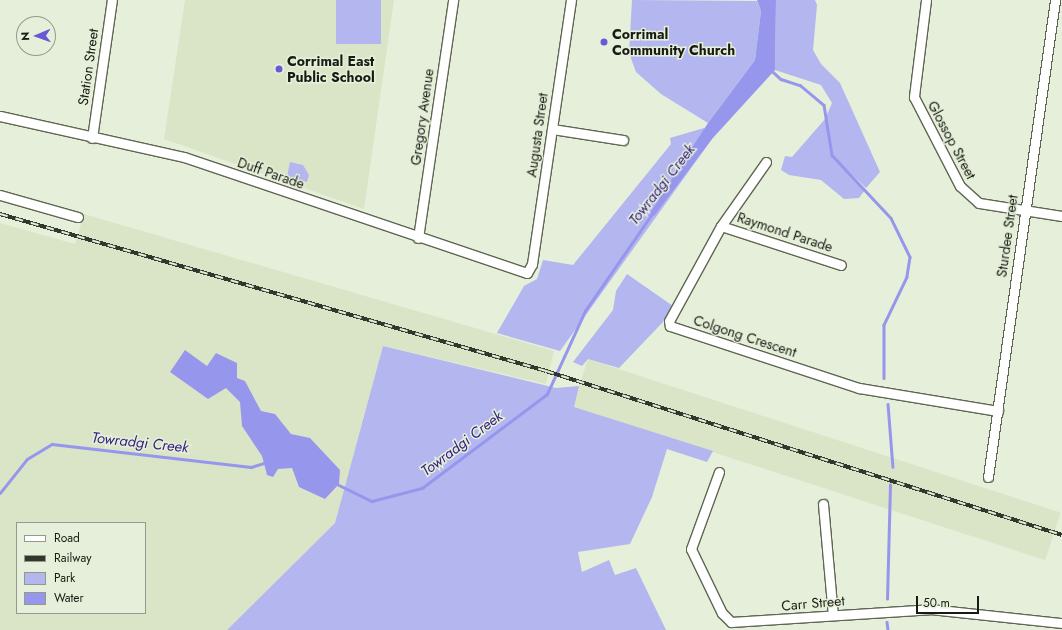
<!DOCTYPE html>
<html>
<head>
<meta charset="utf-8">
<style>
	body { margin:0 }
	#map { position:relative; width:1062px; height:630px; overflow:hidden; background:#e6efd9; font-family:Jost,sans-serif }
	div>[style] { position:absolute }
	.built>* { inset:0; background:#dae5c8; transform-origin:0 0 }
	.green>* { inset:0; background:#b4b6f0; transform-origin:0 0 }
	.water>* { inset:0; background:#9796ed }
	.stream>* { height:2.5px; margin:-1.25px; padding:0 1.25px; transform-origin:1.25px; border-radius:1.25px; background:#9796ed }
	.roads { filter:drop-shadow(1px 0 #5f6653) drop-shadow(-1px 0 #5f6653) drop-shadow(0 1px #5f6653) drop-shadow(0 -1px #5f6653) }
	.minor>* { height:9px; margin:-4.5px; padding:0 4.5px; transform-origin:4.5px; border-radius:4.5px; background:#fff }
	.rail>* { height:4px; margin-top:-2px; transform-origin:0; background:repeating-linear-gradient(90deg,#e6efd9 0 8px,#32362c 0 16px); box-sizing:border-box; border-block:1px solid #32362c }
	.dots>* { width:11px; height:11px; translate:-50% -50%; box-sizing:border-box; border:2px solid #e6efd9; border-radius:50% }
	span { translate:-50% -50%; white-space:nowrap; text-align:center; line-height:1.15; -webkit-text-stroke:3px #e6efd9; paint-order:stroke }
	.poi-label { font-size:14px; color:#181b13; font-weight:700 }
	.left { translate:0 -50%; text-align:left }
	.street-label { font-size:14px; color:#181b13 }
	.water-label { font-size:15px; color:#311d80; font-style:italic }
	.legend { position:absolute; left:16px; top:522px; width:130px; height:92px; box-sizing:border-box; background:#e6efd9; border:1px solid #949a8a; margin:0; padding:5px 7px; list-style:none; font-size:12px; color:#181b13 }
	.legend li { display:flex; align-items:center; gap:8px; height:20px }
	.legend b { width:20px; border:1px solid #949a8a }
	.north { position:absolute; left:16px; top:16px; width:40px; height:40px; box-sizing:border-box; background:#e6efd9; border:1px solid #949a8a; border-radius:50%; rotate:268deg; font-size:11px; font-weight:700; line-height:16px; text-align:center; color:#181b13 }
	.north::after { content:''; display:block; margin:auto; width:14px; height:18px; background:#665bd4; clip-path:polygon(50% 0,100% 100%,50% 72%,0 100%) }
	.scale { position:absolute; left:916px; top:596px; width:63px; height:18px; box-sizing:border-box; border:2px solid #181b13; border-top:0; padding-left:5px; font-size:12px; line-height:14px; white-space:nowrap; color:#181b13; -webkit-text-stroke:3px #e6efd9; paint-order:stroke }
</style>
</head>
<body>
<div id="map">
	<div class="built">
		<div style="clip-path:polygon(185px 0,394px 0,364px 209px,164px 139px)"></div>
		<div style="clip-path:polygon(evenodd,84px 214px,554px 351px,546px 384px,383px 346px,335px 523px,227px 630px,0 630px,0 223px,75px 244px,84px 214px,17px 523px,145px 523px,145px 613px,17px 613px,17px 523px)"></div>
		<div style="left:588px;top:359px;width:497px;height:50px;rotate:18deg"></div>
	</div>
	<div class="green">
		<div style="left:336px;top:0;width:45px;height:44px"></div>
		<div style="clip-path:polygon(632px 0,757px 1px,761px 11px,755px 60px,708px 123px,661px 94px,636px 72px,629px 53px)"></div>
		<div style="clip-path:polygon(776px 0,815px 0,817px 5px,813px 50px,821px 64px,840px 83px,880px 172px,866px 188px,842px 165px,865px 190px,859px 198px,844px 199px,821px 180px,789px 175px,781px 170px,785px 156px,792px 157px,825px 119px,832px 103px,821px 85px,775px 70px)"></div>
		<div style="clip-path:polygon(704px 128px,712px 139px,560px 351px,497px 333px,524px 286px,537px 279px,543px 260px,573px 265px,671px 144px,670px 138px)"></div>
		<div style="clip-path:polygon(290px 162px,303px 165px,309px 175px,307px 182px,287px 177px)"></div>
		<div style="clip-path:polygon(627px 274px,673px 306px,663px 322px,619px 368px,588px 359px,582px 366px,573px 362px,613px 310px,616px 291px)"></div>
		<div style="clip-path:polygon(383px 346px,556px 388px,579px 386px,574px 407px,713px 451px,707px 462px,667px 449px,652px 497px,630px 544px,578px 552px,582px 572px,609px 560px,615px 575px,636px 568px,666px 630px,227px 630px,335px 523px)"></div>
	</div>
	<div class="water">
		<div style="clip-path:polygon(757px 0,776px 0,775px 70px,712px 139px,654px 216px,648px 216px,708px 123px,755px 60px,761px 11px)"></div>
		<div style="clip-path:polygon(185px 350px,207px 366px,216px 353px,237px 363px,237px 378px,245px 381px,261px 411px,275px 414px,291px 434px,310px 438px,340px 470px,339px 484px,325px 499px,299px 487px,292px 468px,278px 469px,273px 477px,267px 475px,262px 456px,242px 426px,240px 402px,226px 388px,208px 399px,170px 372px)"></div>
	</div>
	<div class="stream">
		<div style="left:772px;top:71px;width:12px;rotate:42deg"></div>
		<div style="left:781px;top:79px;width:20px;rotate:18deg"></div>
		<div style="left:800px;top:85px;width:31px;rotate:40deg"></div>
		<div style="left:824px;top:105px;width:51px;rotate:80.9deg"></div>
		<div style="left:832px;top:155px;width:86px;rotate:46.9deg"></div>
		<div style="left:891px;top:218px;width:43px;rotate:64deg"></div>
		<div style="left:910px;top:257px;width:20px;rotate:99deg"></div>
		<div style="left:907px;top:277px;width:53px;rotate:115.6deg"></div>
		<div style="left:884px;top:325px;width:53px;rotate:90deg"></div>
		<div style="left:888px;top:404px;width:63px;rotate:85.5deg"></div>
		<div style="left:337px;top:484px;width:39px;rotate:26deg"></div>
		<div style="left:372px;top:501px;width:52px;rotate:-14.6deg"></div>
		<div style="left:422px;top:488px;width:156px;rotate:-36.9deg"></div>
		<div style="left:547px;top:394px;width:91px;rotate:-65.4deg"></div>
		<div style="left:585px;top:311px;width:118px;rotate:-55.4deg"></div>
		<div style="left:0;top:493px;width:43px;rotate:-51.5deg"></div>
		<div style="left:27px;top:459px;width:29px;rotate:-31deg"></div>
		<div style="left:52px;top:444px;width:200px;rotate:6.6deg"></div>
		<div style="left:251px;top:467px;width:17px;rotate:-17deg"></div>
		<div style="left:887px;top:599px;width:114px;rotate:-88.5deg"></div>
		<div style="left:887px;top:622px;width:8px;rotate:83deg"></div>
	</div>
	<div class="roads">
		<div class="minor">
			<div style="left:926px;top:0;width:98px;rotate:97.1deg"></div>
			<div style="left:914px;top:97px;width:100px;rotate:62.7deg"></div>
			<div style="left:960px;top:186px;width:25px;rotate:42deg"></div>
			<div style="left:979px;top:203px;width:84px;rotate:8.9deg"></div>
			<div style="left:0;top:116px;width:189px;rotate:12.6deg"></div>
			<div style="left:184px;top:157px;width:362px;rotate:18.7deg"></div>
			<div style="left:527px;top:273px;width:10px;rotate:-61deg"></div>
			<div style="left:532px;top:264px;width:267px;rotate:-81.6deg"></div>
			<div style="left:552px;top:129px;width:72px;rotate:8.8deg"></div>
			<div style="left:92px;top:138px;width:139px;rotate:-81.8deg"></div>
			<div style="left:766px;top:162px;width:78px;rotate:125.1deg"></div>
			<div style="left:721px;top:226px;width:108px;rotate:118.7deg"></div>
			<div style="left:669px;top:321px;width:5px;rotate:79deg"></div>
			<div style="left:670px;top:326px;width:199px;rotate:18.2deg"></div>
			<div style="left:859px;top:388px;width:141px;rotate:9.4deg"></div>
			<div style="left:0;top:195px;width:81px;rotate:15.8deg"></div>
			<div style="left:721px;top:226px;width:126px;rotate:18deg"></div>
			<div style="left:418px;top:238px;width:241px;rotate:-81.6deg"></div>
			<div style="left:719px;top:472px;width:82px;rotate:110deg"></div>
			<div style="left:691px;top:549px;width:71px;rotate:64.2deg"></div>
			<div style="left:722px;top:613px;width:13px;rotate:45deg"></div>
			<div style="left:731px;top:622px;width:199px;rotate:-3.7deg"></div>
			<div style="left:930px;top:609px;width:133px;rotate:6.1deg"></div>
			<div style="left:988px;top:477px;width:482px;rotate:-82deg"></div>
			<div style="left:823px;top:504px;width:111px;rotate:84.9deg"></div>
		</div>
	</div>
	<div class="rail">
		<div style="left:0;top:214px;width:568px;rotate:16.04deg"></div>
		<div style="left:546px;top:371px;width:541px;rotate:17.63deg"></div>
	</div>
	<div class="dots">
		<div style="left:604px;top:42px;background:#665bd4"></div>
		<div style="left:279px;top:69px;background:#665bd4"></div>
	</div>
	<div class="poi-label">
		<span class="left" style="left:612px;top:42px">Corrimal<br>Community Church</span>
		<span class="left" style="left:287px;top:69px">Corrimal East<br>Public School</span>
	</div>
	<div class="street-label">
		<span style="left:88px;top:67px;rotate:-82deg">Station Street</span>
		<span style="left:422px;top:117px;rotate:-82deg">Gregory Avenue</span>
		<span style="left:537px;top:135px;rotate:-82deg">Augusta Street</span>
		<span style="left:952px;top:140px;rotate:62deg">Glossop Street</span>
		<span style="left:271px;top:173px;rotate:19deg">Duff Parade</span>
		<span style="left:785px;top:232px;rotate:18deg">Raymond Parade</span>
		<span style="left:1007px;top:236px;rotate:-82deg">Sturdee Street</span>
		<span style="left:745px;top:336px;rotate:18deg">Colgong Crescent</span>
		<span style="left:813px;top:603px;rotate:-5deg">Carr Street</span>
	</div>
	<div class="water-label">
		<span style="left:662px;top:185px;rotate:-52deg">Towradgi Creek</span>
		<span style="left:140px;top:443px;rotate:6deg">Towradgi Creek</span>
		<span style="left:462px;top:444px;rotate:-37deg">Towradgi Creek</span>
	</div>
	<ul class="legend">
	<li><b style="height:5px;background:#fff"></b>Road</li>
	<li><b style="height:5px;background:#32362c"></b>Railway</li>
	<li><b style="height:11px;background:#b4b6f0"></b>Park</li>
	<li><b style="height:11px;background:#9796ed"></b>Water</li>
	</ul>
	<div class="north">N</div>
	<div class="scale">50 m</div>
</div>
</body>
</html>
